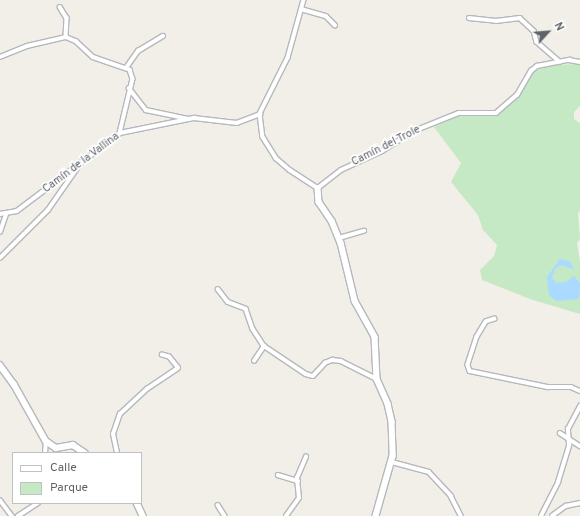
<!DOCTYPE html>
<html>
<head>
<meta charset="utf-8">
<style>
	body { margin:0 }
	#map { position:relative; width:580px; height:516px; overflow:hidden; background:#f1efe8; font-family:Overpass,sans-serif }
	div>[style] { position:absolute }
	.green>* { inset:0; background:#c5e8c5 }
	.water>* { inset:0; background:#aadaff }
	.roads { filter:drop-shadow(1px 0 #b5b8bc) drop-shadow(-1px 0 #b5b8bc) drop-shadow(0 1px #b5b8bc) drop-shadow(0 -1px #b5b8bc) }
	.street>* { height:3.5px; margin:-1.75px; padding:0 1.75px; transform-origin:1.75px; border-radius:1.75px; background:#fff }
	.secondary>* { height:5.5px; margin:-2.75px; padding:0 2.75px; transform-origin:2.75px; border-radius:2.75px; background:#fff }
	span { translate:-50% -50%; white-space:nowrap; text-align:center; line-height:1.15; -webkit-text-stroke:3.5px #fff; paint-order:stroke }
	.street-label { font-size:11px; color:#5f6368 }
	.legend { position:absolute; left:12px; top:452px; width:130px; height:52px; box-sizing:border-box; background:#fff; border:1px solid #bfc1c3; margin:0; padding:5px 7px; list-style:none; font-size:12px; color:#5f6368 }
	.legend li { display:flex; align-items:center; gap:8px; height:20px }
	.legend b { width:20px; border:1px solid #bfc1c3 }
	.north { position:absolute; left:528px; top:12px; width:40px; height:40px; -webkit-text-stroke:3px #fff; paint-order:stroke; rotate:64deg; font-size:11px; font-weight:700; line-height:16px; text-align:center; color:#5f6368 }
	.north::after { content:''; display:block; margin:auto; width:14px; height:18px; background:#5f6368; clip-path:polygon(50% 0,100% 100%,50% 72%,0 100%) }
</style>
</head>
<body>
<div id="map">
	<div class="green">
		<div style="clip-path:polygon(580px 64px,580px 106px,574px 112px,574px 119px,580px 123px,580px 211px,578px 213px,580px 239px,577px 243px,580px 262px,580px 314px,530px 299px,482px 280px,480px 270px,494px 256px,497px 245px,483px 230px,478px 215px,451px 182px,461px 163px,434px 127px,463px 114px,496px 115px,514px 98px,534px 71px,552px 65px)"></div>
	</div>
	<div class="water">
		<div style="clip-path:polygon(560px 259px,570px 261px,574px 270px,562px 265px,555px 269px,552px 278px,557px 283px,566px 282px,574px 276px,580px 283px,579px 299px,556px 301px,549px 295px,547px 277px)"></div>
	</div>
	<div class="roads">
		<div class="street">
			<div style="left:304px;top:0;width:60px;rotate:105.4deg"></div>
			<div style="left:288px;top:58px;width:63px;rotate:116.6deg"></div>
			<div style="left:260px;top:114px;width:23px;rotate:83deg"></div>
			<div style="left:263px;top:137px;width:25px;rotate:58deg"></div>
			<div style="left:276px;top:158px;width:18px;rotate:41deg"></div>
			<div style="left:290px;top:170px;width:33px;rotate:33deg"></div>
			<div style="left:318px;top:188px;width:29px;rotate:-38deg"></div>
			<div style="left:341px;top:170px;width:45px;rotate:-24.9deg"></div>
			<div style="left:382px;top:151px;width:38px;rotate:-32deg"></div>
			<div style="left:414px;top:131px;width:48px;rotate:-21.8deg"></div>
			<div style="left:459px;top:113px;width:37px"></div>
			<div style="left:496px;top:113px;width:28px;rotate:-41deg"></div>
			<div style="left:517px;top:95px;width:28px;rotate:-60deg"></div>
			<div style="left:531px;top:71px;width:8px;rotate:-40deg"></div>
			<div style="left:537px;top:66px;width:33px;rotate:-11deg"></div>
			<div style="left:569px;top:60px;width:11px;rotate:10deg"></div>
			<div style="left:60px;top:7px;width:13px;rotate:58deg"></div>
			<div style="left:67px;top:18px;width:19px;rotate:93deg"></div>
			<div style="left:301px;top:9px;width:26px;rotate:16deg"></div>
			<div style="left:326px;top:16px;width:13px;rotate:45deg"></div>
			<div style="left:469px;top:18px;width:27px;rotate:6deg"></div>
			<div style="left:496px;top:21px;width:24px;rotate:-7deg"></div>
			<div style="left:520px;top:18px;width:19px;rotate:43deg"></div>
			<div style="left:534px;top:31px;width:11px;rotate:75deg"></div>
			<div style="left:537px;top:42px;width:30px;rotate:41deg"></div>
			<div style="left:0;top:57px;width:29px;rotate:-22deg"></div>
			<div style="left:27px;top:46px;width:40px;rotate:-13deg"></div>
			<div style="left:66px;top:37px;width:11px;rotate:22deg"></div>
			<div style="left:76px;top:41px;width:23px;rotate:43deg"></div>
			<div style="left:93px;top:57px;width:39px;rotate:19deg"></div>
			<div style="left:130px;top:70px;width:9px;rotate:72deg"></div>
			<div style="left:133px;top:79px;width:56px;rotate:103.5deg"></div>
			<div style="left:126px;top:68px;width:21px;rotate:-55deg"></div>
			<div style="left:138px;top:51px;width:29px;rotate:-31deg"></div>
			<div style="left:129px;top:88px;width:28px;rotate:52deg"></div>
			<div style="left:146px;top:110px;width:44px;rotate:11.8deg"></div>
			<div style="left:0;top:214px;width:17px;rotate:-10deg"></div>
			<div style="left:17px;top:211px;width:129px;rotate:-37.1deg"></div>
			<div style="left:120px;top:133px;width:76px;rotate:-11.5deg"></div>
			<div style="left:194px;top:118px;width:43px;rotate:6.6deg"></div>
			<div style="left:237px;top:123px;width:25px;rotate:-21deg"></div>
			<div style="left:0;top:232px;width:18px;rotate:-71deg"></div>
			<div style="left:339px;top:238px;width:26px;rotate:-16deg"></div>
			<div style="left:0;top:258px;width:68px;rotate:-45deg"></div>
			<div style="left:48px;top:210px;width:52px;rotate:-55.1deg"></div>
			<div style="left:218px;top:289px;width:16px;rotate:52deg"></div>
			<div style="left:228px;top:302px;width:19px;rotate:21deg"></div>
			<div style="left:246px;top:309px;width:21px;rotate:71deg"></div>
			<div style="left:253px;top:329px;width:20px;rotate:57deg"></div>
			<div style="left:264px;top:346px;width:50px;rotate:33.7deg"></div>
			<div style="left:306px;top:374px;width:7px;rotate:16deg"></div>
			<div style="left:313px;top:376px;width:18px;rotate:-47deg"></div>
			<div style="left:325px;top:363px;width:8px;rotate:-23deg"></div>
			<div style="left:332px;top:360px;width:9px;rotate:6deg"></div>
			<div style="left:341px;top:361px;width:40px;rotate:26.6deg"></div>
			<div style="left:495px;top:319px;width:9px;rotate:162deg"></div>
			<div style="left:486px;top:322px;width:17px;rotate:121deg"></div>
			<div style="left:477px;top:337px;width:29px;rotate:108deg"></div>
			<div style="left:468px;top:365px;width:6px;rotate:72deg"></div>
			<div style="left:470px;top:371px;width:80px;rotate:11.6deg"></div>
			<div style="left:548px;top:387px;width:23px"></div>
			<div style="left:571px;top:387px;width:10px;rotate:24deg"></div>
			<div style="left:254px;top:361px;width:18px;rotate:-56deg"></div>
			<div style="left:560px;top:433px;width:24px;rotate:33deg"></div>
			<div style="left:45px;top:453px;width:12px;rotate:-85deg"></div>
			<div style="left:117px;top:453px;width:19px;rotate:-102deg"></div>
			<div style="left:113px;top:434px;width:21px;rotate:-71deg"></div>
			<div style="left:120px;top:414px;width:37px;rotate:-43deg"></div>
			<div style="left:147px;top:389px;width:37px;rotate:-34deg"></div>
			<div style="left:178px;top:368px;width:14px;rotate:-129deg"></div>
			<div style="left:169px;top:357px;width:7px;rotate:-164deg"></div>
			<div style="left:392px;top:462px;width:38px;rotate:15deg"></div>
			<div style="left:429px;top:472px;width:33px;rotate:47deg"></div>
			<div style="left:451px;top:496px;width:22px;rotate:63deg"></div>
			<div style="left:278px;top:475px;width:21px;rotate:17deg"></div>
			<div style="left:0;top:500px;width:20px;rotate:53deg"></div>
			<div style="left:218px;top:505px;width:13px;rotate:58deg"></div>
			<div style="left:18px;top:516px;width:24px;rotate:-33deg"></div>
			<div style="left:286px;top:516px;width:22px;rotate:-54deg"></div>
			<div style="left:299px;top:498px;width:20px;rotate:-96deg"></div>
			<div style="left:297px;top:478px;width:23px;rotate:-67deg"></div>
			<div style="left:541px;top:516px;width:38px;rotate:-63deg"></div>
			<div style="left:558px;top:482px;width:39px;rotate:-73deg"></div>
			<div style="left:569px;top:445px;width:16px;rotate:-94deg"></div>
			<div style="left:568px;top:429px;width:26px;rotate:-62deg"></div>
			<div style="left:552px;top:516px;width:17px;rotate:-36deg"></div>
			<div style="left:566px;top:506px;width:14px;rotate:-12deg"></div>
		</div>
		<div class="secondary">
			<div style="left:318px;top:188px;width:14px;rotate:86deg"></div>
			<div style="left:319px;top:202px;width:23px;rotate:56deg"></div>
			<div style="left:332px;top:221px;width:24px;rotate:68deg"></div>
			<div style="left:341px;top:243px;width:60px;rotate:76.4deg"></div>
			<div style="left:355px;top:301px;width:41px;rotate:60.9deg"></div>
			<div style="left:375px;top:337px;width:42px;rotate:87.3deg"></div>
			<div style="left:377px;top:379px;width:27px;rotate:66deg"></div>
			<div style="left:388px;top:404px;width:18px;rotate:77deg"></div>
			<div style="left:392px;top:422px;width:34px;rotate:88deg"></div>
			<div style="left:393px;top:456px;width:62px;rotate:105.8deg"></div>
			<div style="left:0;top:365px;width:24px;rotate:54deg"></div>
			<div style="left:14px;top:384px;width:65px;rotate:60.7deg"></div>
			<div style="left:46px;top:441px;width:12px;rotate:35deg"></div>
			<div style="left:56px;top:448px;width:17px;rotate:-10deg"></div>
			<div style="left:73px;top:445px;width:14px;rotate:34deg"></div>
			<div style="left:137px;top:503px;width:14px;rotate:65deg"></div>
		</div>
	</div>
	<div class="street-label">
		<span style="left:386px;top:146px;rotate:-27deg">Camín del Trole</span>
		<span style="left:81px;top:163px;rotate:-37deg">Camín de la Vallina</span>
	</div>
	<ul class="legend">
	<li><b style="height:5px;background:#fff"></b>Calle</li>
	<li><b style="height:11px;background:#c5e8c5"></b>Parque</li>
	</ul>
	<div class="north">N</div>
</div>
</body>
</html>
